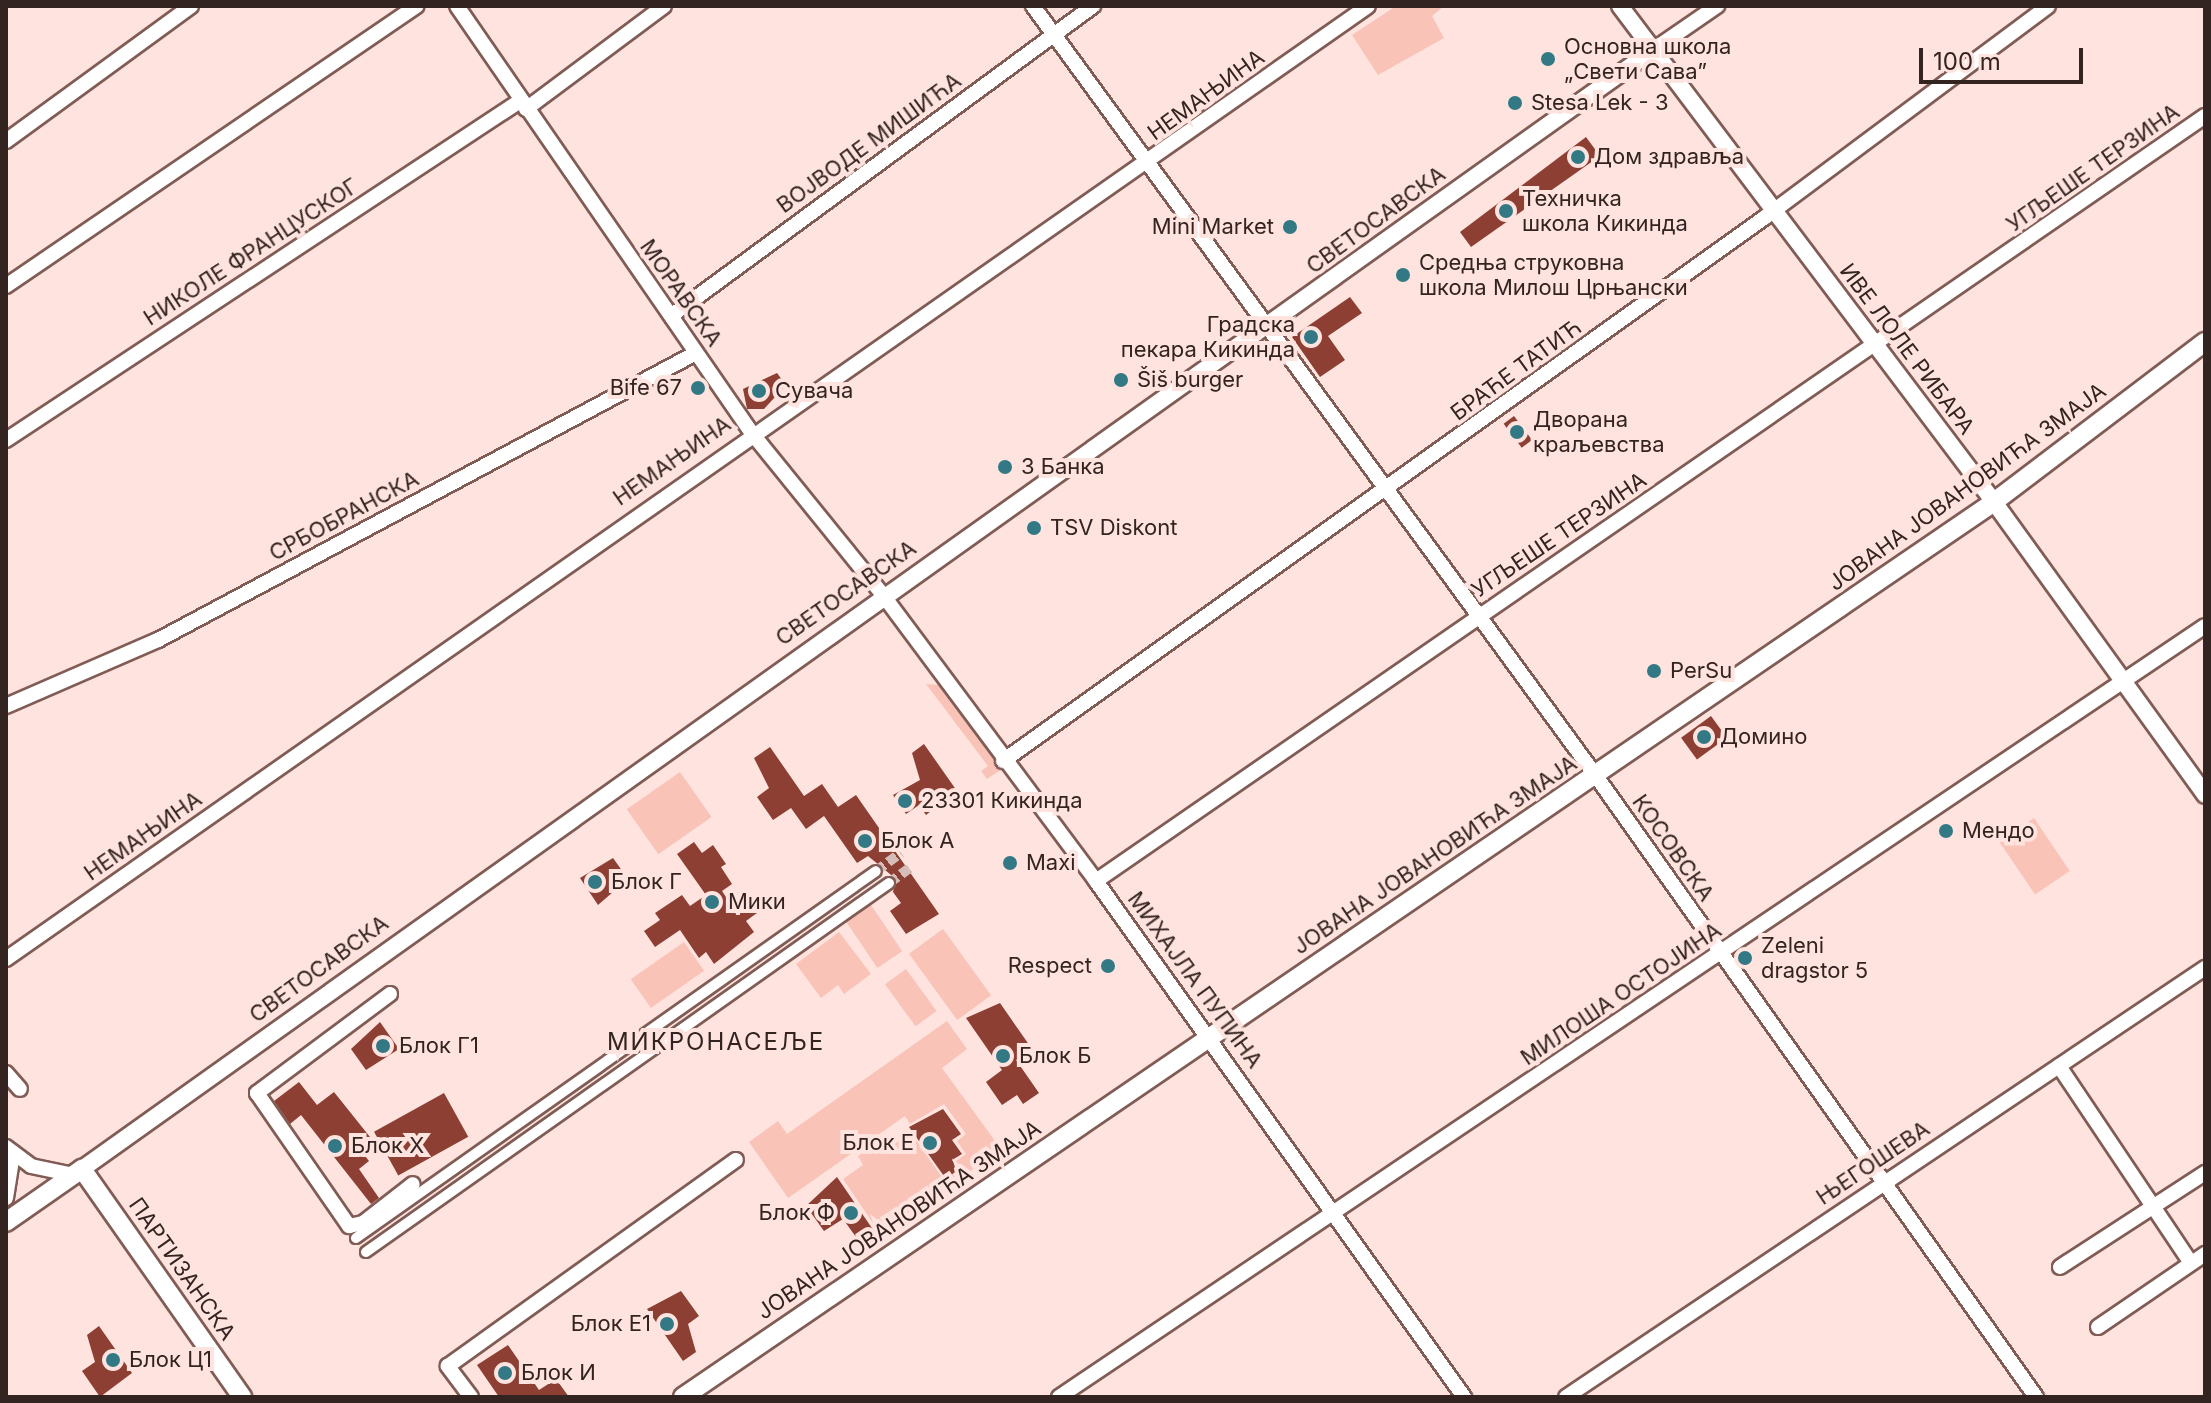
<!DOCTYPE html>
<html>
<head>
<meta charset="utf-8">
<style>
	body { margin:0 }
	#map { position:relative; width:2211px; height:1403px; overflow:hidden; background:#fee3de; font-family:Inter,sans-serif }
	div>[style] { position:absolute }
	.green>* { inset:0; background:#fac3b8; transform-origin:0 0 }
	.building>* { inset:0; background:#8c3f32; transform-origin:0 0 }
	.pedestrian-tunnel>* { height:10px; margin-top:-5px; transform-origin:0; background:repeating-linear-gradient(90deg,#d6bdb8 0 10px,transparent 0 15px) }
	.roads { filter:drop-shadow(2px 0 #815c55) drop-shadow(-2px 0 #815c55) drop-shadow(0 2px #815c55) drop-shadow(0 -2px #815c55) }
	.pedestrian>* { height:10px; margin:-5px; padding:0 5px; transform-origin:5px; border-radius:5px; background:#fff }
	.minor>* { height:14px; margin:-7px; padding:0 7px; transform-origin:7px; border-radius:7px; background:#fff }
	.tertiary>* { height:16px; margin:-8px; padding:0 8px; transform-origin:8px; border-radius:8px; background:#fff }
	.secondary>* { height:18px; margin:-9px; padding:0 9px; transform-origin:9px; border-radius:9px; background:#fff }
	.dots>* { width:22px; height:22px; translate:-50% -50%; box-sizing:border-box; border:4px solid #fee3de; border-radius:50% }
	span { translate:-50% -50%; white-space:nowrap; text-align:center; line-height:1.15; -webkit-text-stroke:8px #fee3de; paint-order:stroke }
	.poi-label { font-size:22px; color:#342421 }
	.left { translate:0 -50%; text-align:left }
	.right { translate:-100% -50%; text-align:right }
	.street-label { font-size:22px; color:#342421 }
	.neighbourhood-label { font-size:24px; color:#342421; letter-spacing:2px }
	.frame { position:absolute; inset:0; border:8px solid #342421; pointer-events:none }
	.scale { position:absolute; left:1919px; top:48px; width:164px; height:36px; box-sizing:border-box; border:4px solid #342421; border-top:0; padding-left:10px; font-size:24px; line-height:28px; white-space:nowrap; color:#342421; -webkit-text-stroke:6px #fee3de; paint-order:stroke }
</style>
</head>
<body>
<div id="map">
	<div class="green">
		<div style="clip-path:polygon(1396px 6px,1444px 6px,1432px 16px,1444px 38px,1378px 75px,1352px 35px)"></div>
		<div style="clip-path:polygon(926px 684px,939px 685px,950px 696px,1002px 769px,987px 779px,981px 771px,988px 766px)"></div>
		<div style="left:680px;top:772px;width:55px;height:65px;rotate:55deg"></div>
		<div style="left:2034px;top:818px;width:64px;height:42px;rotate:56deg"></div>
		<div style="left:867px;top:899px;width:63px;height:30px;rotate:56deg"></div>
		<div style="left:943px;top:929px;width:82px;height:42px;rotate:54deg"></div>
		<div style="clip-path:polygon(839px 932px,871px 974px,844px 994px,838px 985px,821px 998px,796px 964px)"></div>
		<div style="left:684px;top:942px;width:35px;height:65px;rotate:55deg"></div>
		<div style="left:906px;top:969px;width:52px;height:26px;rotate:54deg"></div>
		<div style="clip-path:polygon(947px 1021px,967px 1049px,942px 1068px,1001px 1149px,965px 1175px,956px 1161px,966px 1154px,957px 1141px,966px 1134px,944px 1104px,910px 1124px,905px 1116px,788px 1198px,749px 1142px,778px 1121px,787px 1134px)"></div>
		<div style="clip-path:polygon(911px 1133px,944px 1180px,953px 1174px,957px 1180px,879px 1232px,843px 1179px,863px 1165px,858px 1156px,881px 1140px,887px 1149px)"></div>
	</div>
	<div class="building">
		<div style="clip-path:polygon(1586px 137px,1600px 156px,1471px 247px,1460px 232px)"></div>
		<div style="clip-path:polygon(1350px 297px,1362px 313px,1328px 336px,1345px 360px,1320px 377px,1292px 337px)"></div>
		<div style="clip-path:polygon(777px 373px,786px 385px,764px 409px,747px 409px,743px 389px)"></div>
		<div style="left:1514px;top:416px;width:30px;height:13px;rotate:53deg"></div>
		<div style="left:1711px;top:716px;width:27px;height:37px;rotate:54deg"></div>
		<div style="clip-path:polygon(924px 744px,957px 791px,926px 815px,919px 805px,906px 814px,893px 795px,920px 780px,912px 753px)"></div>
		<div style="clip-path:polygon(770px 747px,804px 796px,822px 784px,838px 807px,856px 795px,939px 914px,906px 934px,890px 911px,901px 903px,893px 892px,896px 879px,868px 856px,857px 863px,824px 816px,806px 829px,791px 808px,773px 820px,757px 797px,769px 788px,754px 758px)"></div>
		<div style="clip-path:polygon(694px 842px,702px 853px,713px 845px,726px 864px,721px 867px,732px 884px,722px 891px,734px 909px,748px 899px,757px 913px,746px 921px,754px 932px,714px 964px,706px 952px,699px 958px,680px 930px,655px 947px,644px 931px,660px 920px,655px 913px,682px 895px,690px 906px,706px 895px,677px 854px)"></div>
		<div style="clip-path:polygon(613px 858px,628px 879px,598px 905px,580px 878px)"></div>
		<div style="clip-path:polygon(1000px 1003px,1032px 1049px,1016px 1060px,1039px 1093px,1023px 1104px,1017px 1095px,1002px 1105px,986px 1082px,1002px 1070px,966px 1018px)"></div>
		<div style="clip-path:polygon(380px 1022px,399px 1049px,366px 1070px,351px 1049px)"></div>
		<div style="clip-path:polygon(299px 1082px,317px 1105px,334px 1092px,370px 1137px,358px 1147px,369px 1161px,359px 1169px,379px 1198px,371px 1204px,301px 1115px,290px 1124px,274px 1101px)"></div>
		<div style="left:444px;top:1093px;width:50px;height:80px;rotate:61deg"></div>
		<div style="clip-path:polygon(943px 1109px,961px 1134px,952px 1140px,962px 1154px,952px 1160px,959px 1169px,946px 1179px,909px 1127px)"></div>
		<div style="clip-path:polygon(837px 1177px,876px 1234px,861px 1244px,843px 1219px,824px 1231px,806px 1206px)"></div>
		<div style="clip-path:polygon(681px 1291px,699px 1316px,688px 1324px,696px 1352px,683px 1361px,647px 1309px)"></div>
		<div style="clip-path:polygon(99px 1326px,132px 1373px,100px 1397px,82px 1371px,95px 1362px,87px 1335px)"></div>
		<div style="clip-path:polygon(508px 1345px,539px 1390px,556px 1379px,569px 1397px,499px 1397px,477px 1365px)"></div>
	</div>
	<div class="pedestrian-tunnel">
		<div style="left:876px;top:871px;width:31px;rotate:-36deg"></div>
		<div style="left:889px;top:883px;width:27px;rotate:-36deg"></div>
	</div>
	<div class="roads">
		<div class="pedestrian">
			<div style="left:356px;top:1238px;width:636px;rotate:-35.21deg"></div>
			<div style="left:366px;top:1252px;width:640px;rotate:-35.2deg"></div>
		</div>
		<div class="minor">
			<div style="left:457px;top:6px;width:518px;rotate:55.39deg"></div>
			<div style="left:751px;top:432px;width:210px;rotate:51deg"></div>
			<div style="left:883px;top:595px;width:357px;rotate:53.3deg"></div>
			<div style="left:1096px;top:881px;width:634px;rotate:54.5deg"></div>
			<div style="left:1033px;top:6px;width:954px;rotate:53.83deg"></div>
			<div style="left:1596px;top:776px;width:761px;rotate:54.68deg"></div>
			<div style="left:1653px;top:50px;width:78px;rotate:-34.5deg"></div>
			<div style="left:526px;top:109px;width:172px;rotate:-36.7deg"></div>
			<div style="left:6px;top:141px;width:229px;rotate:-36.1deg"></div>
			<div style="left:6px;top:286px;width:497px;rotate:-34.3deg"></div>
			<div style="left:671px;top:316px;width:524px;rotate:-36.3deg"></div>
			<div style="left:6px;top:440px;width:616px;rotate:-33.41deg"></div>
			<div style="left:6px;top:706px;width:166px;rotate:-23.5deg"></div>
			<div style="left:158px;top:640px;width:610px;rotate:-28.08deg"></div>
			<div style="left:1003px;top:761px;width:935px;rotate:-35.51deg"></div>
			<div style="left:1764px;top:218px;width:354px;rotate:-36.7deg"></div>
			<div style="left:1096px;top:881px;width:1347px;rotate:-34.6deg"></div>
			<div style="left:6px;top:959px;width:1662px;rotate:-34.98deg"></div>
			<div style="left:390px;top:994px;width:166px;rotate:143.3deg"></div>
			<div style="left:257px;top:1093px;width:162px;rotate:55.3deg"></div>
			<div style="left:349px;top:1226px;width:14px;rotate:-12deg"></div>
			<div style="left:363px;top:1223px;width:63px;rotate:-38deg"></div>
			<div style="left:2059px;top:1066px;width:237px;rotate:56.2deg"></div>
			<div style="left:6px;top:1073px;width:21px;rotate:49deg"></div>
			<div style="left:6px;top:1147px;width:31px;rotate:37deg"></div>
			<div style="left:31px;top:1166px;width:44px;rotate:11.8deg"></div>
			<div style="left:6px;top:1198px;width:45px;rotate:-81deg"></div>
			<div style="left:2060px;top:1267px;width:173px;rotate:-33deg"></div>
			<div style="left:2098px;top:1327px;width:130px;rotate:-34.3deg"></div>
			<div style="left:471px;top:1397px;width:39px;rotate:-127deg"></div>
			<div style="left:448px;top:1366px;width:354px;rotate:-35.6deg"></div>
			<div style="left:1059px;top:1397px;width:1381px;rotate:-33.93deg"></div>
			<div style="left:1566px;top:1397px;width:770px;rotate:-33.88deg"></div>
		</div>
		<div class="tertiary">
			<div style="left:1620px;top:6px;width:621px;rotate:52.98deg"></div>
			<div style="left:1994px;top:502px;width:361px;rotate:54.2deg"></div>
			<div style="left:82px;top:1169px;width:1929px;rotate:-35.46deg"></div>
		</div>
		<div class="secondary">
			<div style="left:6px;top:1222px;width:93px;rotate:-34.9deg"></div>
			<div style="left:82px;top:1169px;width:279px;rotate:54.9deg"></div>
			<div style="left:683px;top:1397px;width:1587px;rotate:-34.32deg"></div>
			<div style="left:1994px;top:502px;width:265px;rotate:-37.2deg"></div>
		</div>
	</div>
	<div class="dots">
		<div style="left:1548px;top:59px;background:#327885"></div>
		<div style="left:1515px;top:103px;background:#327885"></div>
		<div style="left:1578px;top:157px;background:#327885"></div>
		<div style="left:1506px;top:211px;background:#327885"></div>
		<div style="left:1290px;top:227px;background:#327885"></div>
		<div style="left:1403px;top:275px;background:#327885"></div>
		<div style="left:1311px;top:337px;background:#327885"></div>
		<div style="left:1121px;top:380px;background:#327885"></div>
		<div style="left:698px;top:388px;background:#327885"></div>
		<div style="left:759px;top:391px;background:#327885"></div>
		<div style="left:1517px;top:432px;background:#327885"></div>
		<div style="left:1005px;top:467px;background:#327885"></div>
		<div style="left:1034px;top:528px;background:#327885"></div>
		<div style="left:1654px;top:671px;background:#327885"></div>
		<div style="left:1704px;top:737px;background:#327885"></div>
		<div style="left:905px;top:801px;background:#327885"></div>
		<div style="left:1946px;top:831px;background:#327885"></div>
		<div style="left:865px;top:841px;background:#327885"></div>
		<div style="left:1010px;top:863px;background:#327885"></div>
		<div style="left:595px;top:882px;background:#327885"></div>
		<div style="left:712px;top:902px;background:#327885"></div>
		<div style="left:1745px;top:958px;background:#327885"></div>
		<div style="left:1108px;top:966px;background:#327885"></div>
		<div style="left:383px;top:1046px;background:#327885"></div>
		<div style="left:1003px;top:1056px;background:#327885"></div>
		<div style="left:930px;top:1143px;background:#327885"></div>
		<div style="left:335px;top:1146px;background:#327885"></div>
		<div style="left:851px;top:1213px;background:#327885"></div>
		<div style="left:667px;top:1324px;background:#327885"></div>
		<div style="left:113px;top:1360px;background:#327885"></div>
		<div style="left:505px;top:1373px;background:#327885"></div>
	</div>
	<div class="poi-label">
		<span class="left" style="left:1564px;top:59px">Основна школа<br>„Свети Сава”</span>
		<span class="left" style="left:1531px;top:103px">Stesa Lek - 3</span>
		<span class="left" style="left:1594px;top:157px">Дом здравља</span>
		<span class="left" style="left:1522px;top:211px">Техничка<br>школа Кикинда</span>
		<span class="right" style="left:1274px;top:227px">Mini Market</span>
		<span class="left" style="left:1419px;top:275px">Средња струковна<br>школа Милош Црњански</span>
		<span class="right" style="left:1295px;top:337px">Градска<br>пекара Кикинда</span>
		<span class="left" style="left:1137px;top:380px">Šiš burger</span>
		<span class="right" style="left:682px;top:388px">Bife 67</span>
		<span class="left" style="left:775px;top:391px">Сувача</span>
		<span class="left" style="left:1533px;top:432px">Дворана<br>краљевства</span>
		<span class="left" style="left:1021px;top:467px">3 Банка</span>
		<span class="left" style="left:1050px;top:528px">TSV Diskont</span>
		<span class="left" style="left:1670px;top:671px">PerSu</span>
		<span class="left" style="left:1720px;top:737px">Домино</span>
		<span class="left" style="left:921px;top:801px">23301 Кикинда</span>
		<span class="left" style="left:1962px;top:831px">Мендо</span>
		<span class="left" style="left:881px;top:841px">Блок А</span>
		<span class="left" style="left:1026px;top:863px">Maxi</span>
		<span class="left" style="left:611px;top:882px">Блок Г</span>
		<span class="left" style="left:728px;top:902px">Мики</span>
		<span class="left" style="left:1761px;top:958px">Zeleni<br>dragstor 5</span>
		<span class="right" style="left:1092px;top:966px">Respect</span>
		<span class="left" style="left:399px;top:1046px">Блок Г1</span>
		<span class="left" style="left:1019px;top:1056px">Блок Б</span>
		<span class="right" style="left:914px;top:1143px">Блок Е</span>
		<span class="left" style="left:351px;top:1146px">Блок Х</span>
		<span class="right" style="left:835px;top:1213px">Блок Ф</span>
		<span class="right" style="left:651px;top:1324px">Блок Е1</span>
		<span class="left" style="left:129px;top:1360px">Блок Ц1</span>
		<span class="left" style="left:521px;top:1373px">Блок И</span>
	</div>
	<div class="street-label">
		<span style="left:1206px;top:95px;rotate:-36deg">НЕМАЊИНА</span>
		<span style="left:869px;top:143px;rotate:-36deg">ВОЈВОДЕ МИШИЋА</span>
		<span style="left:2093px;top:168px;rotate:-35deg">УГЉЕШЕ ТЕРЗИНА</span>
		<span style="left:1376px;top:220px;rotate:-36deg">СВЕТОСАВСКА</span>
		<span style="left:251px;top:252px;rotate:-33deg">НИКОЛЕ ФРАНЦУСКОГ</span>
		<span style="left:681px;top:293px;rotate:55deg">МОРАВСКА</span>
		<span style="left:1907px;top:349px;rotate:53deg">ИВЕ ЛОЛЕ РИБАРА</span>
		<span style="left:1516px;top:370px;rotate:-36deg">БРАЋЕ ТАТИЋ</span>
		<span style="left:672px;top:461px;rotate:-35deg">НЕМАЊИНА</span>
		<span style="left:1967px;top:487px;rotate:-36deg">ЈОВАНА ЈОВАНОВИЋА ЗМАЈА</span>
		<span style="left:344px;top:516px;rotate:-28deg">СРБОБРАНСКА</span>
		<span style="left:1559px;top:535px;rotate:-34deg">УГЉЕШЕ ТЕРЗИНА</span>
		<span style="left:846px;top:593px;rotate:-35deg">СВЕТОСАВСКА</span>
		<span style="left:143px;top:836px;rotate:-35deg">НЕМАЊИНА</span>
		<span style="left:1673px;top:848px;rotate:55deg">КОСОВСКА</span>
		<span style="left:1435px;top:855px;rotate:-34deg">ЈОВАНА ЈОВАНОВИЋА ЗМАЈА</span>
		<span style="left:319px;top:969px;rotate:-36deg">СВЕТОСАВСКА</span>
		<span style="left:1195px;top:980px;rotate:54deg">МИХАЈЛА ПУПИНА</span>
		<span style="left:1621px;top:994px;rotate:-34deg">МИЛОША ОСТОЈИНА</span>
		<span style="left:1873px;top:1163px;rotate:-34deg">ЊЕГОШЕВА</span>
		<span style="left:899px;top:1220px;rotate:-34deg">ЈОВАНА ЈОВАНОВИЋА ЗМАЈА</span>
		<span style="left:182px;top:1269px;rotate:55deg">ПАРТИЗАНСКА</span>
	</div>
	<div class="neighbourhood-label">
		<span style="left:716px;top:1042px">МИКРОНАСЕЉЕ</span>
	</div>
	<div class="frame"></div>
	<div class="scale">100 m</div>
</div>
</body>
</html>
